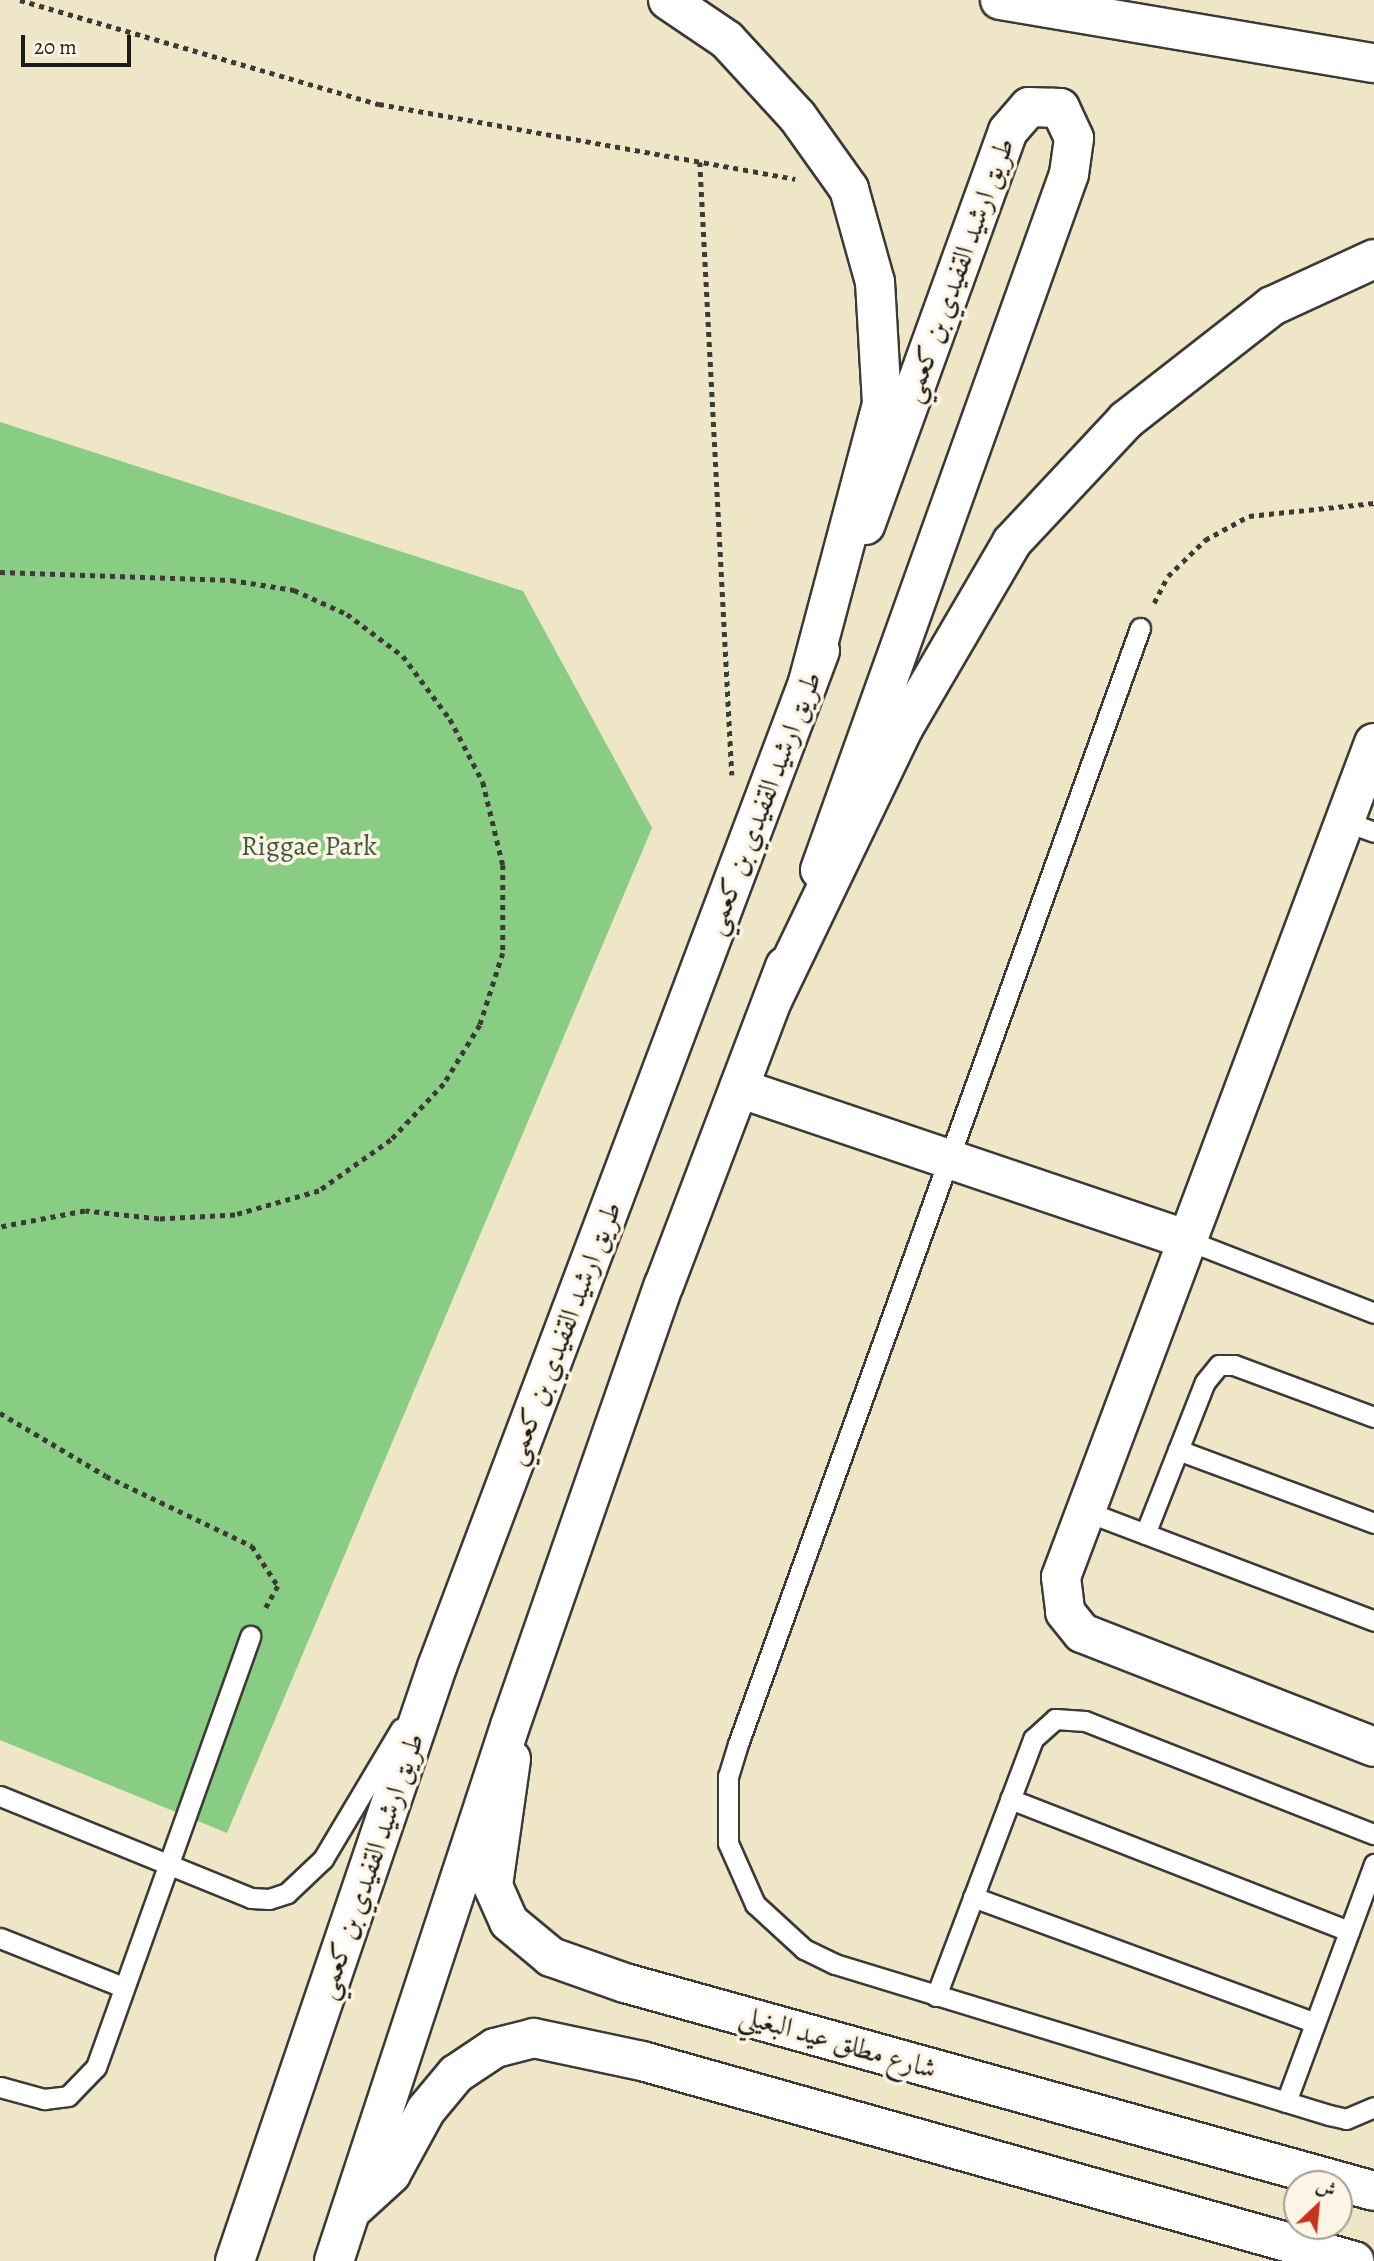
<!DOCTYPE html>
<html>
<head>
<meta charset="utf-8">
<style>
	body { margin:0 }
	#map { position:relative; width:1374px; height:2261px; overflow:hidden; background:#efe5c7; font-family:Alegreya,Amiri,serif }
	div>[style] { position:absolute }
	.green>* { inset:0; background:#89cc84 }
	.path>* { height:4.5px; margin-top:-2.25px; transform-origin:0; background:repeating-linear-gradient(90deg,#3c3a36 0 5px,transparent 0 10px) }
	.roads { filter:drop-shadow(2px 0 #3c3a36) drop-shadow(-2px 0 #3c3a36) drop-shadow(0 2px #3c3a36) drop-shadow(0 -2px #3c3a36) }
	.service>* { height:19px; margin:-9.5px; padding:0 9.5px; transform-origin:9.5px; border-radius:9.5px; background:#fff }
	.minor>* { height:38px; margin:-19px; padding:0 19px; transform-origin:19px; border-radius:19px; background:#fff }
	.tertiary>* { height:38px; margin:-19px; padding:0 19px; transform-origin:19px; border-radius:19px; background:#fff }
	.primary>* { height:38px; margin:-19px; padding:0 19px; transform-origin:19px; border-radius:19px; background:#fff }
	.trunk>* { height:38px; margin:-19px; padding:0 19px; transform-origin:19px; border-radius:19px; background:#fff }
	span { translate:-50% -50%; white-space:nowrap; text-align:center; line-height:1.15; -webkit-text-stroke:7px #fcf5e5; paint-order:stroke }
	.street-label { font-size:28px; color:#1c1c1c }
	.park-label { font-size:28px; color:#425a40 }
	.north { position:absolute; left:1283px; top:2170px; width:70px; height:70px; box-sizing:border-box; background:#fcf5e5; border:2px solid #a29e95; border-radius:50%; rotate:26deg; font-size:19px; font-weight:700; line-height:28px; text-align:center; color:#1c1c1c }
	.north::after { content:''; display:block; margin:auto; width:24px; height:32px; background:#c8321e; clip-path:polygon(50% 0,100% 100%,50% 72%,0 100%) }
	.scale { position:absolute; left:21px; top:35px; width:110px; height:32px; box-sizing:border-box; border:4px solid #1c1c1c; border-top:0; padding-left:9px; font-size:21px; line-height:24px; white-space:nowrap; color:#1c1c1c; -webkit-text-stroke:5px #fcf5e5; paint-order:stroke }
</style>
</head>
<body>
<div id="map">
	<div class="green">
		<div style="clip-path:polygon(0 422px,523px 591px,652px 828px,227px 1833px,0 1740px)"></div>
	</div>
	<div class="path">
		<div style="left:20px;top:0;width:374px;rotate:16.2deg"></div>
		<div style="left:379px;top:104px;width:423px;rotate:10.2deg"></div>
		<div style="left:700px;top:162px;width:614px;rotate:87.01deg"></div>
		<div style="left:0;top:572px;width:231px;rotate:2deg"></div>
		<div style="left:231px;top:580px;width:64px;rotate:9deg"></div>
		<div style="left:294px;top:590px;width:58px;rotate:24.4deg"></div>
		<div style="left:347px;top:614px;width:70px;rotate:36.9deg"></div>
		<div style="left:403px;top:656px;width:79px;rotate:53.3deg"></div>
		<div style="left:450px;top:719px;width:71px;rotate:62.4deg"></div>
		<div style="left:483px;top:782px;width:85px;rotate:76.5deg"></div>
		<div style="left:503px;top:865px;width:88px;rotate:90deg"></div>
		<div style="left:503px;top:953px;width:76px;rotate:107.7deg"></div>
		<div style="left:480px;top:1025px;width:69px;rotate:121.4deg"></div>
		<div style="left:444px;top:1084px;width:77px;rotate:133.4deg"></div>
		<div style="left:391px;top:1140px;width:88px;rotate:144.7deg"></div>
		<div style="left:319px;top:1191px;width:87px;rotate:164.1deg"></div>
		<div style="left:235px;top:1215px;width:76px;rotate:177deg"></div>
		<div style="left:159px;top:1219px;width:74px;rotate:-173.8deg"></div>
		<div style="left:85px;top:1211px;width:86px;rotate:169.3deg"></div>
		<div style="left:1154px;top:603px;width:30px;rotate:-63deg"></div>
		<div style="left:1168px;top:576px;width:52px;rotate:-44.2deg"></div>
		<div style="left:1205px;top:540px;width:50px;rotate:-28.6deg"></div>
		<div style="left:1249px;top:516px;width:126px;rotate:-5.9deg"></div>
		<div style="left:0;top:1413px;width:123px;rotate:30.7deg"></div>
		<div style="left:106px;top:1476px;width:162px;rotate:25.6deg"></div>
		<div style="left:252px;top:1546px;width:48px;rotate:57deg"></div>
		<div style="left:278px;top:1586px;width:29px;rotate:119deg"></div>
	</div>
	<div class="roads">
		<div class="service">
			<div style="left:1140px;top:628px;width:1186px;rotate:109.81deg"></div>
			<div style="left:738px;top:1744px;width:34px;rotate:107deg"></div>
			<div style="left:728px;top:1776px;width:67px;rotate:90deg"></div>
			<div style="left:728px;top:1843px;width:67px;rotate:66.1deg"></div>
			<div style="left:755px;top:1904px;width:67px;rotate:42.6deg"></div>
			<div style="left:804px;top:1949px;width:34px;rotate:26deg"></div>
			<div style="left:835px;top:1964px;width:517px;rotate:17deg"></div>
			<div style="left:1329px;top:2115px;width:17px;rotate:13deg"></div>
			<div style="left:1346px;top:2119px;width:30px;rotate:-23deg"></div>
			<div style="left:1344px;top:821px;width:32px;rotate:20deg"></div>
			<div style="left:1187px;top:1240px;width:201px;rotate:21.3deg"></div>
			<div style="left:1178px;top:1450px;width:209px;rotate:20.4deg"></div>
			<div style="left:1085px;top:1511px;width:309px;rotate:20.8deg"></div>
			<div style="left:1145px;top:1534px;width:163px;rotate:-68.5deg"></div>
			<div style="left:1205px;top:1382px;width:22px;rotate:-51deg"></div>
			<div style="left:1219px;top:1365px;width:15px"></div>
			<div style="left:1234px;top:1365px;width:149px;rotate:20.4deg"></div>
			<div style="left:0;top:1796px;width:271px;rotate:22.1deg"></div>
			<div style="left:251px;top:1898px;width:18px;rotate:3deg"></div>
			<div style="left:269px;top:1899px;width:19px;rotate:-18deg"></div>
			<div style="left:287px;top:1893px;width:50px;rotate:-43.4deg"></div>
			<div style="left:323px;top:1859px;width:152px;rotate:-59.2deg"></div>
			<div style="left:1010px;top:1799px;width:364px;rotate:21.3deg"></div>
			<div style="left:973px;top:1897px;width:364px;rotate:20.2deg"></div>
			<div style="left:0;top:1938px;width:132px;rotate:21.7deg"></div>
			<div style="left:936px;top:1996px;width:275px;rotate:-69.3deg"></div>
			<div style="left:1033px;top:1739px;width:30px;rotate:-42deg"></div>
			<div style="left:1055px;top:1719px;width:30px;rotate:4deg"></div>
			<div style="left:1085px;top:1721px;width:310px;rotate:21.4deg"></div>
			<div style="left:0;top:2087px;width:46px;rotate:15.3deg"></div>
			<div style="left:44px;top:2099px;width:24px;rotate:-7deg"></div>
			<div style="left:68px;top:2096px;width:40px;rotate:-46deg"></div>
			<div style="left:96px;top:2067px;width:458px;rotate:-70.3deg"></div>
			<div style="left:1286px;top:2102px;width:254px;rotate:-69.7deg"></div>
		</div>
		<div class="minor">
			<div style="left:1374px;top:743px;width:891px;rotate:110.57deg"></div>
			<div style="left:1061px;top:1577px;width:35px;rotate:83deg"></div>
			<div style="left:1065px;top:1612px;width:27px;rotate:51deg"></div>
			<div style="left:1082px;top:1633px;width:313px;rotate:21.3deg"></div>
			<div style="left:739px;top:1088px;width:473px;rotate:18.7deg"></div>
		</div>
		<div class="tertiary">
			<div style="left:511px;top:1759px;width:128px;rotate:98.1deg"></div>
			<div style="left:493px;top:1886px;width:39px;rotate:66deg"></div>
			<div style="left:509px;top:1922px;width:55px;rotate:39.8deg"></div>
			<div style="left:551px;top:1957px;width:78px;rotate:19.4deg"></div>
			<div style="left:625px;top:1983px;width:777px;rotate:15.52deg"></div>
			<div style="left:355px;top:2207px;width:49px;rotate:-42.5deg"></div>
			<div style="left:391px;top:2174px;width:73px;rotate:-61.3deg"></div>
			<div style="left:426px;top:2110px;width:47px;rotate:-50.2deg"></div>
			<div style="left:456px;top:2074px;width:47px;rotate:-33.7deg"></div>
			<div style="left:495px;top:2048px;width:40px;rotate:-14.4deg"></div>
			<div style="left:534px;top:2038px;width:110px;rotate:12deg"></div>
			<div style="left:642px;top:2061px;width:740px;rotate:15.69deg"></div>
		</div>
		<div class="primary">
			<div style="left:820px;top:870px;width:739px;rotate:-70.31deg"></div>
			<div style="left:1069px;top:174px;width:36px;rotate:-82deg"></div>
			<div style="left:1074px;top:138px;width:33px;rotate:-115deg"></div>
			<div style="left:1060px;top:108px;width:31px;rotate:-178deg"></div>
			<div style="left:1029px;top:107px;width:32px;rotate:131deg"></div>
			<div style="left:1008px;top:131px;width:419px;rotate:109.9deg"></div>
			<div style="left:235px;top:2261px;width:627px;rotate:-71.22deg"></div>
			<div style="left:437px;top:1667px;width:1086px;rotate:-69.35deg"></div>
			<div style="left:334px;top:2261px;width:563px;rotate:-71.79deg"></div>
			<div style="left:510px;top:1726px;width:467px;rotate:-70.8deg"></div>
			<div style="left:664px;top:1285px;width:341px;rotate:-69.2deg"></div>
		</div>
		<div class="trunk">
			<div style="left:668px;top:0;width:71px;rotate:34.1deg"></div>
			<div style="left:727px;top:40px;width:103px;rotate:47.4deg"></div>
			<div style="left:797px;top:116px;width:90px;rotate:54.5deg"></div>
			<div style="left:849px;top:189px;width:97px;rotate:74.4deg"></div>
			<div style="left:875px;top:282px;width:122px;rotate:86.7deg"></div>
			<div style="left:882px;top:404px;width:289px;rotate:104.9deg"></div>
			<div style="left:1000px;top:0;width:379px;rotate:9.6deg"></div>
			<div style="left:773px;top:999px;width:302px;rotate:-64.3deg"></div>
			<div style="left:904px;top:727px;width:214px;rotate:-59.7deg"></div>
			<div style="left:1012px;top:542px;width:167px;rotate:-46.9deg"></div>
			<div style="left:1126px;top:420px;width:185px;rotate:-38deg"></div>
			<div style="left:1272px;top:306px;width:112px;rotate:-24.7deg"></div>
		</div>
	</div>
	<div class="street-label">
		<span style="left:958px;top:270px;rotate:-70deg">طريق ارشيد القفيدي بن كعمي</span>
		<span style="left:763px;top:803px;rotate:-69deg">طريق ارشيد القفيدي بن كعمي</span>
		<span style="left:563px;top:1333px;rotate:-69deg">طريق ارشيد القفيدي بن كعمي</span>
		<span style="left:370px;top:1866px;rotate:-71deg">طريق ارشيد القفيدي بن كعمي</span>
		<span style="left:838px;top:2042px;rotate:16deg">شارع مطلق عيد البغيلي</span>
	</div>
	<div class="park-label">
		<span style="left:309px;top:846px">Riggae Park</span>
	</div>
	<div class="north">ش</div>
	<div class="scale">20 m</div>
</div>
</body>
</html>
